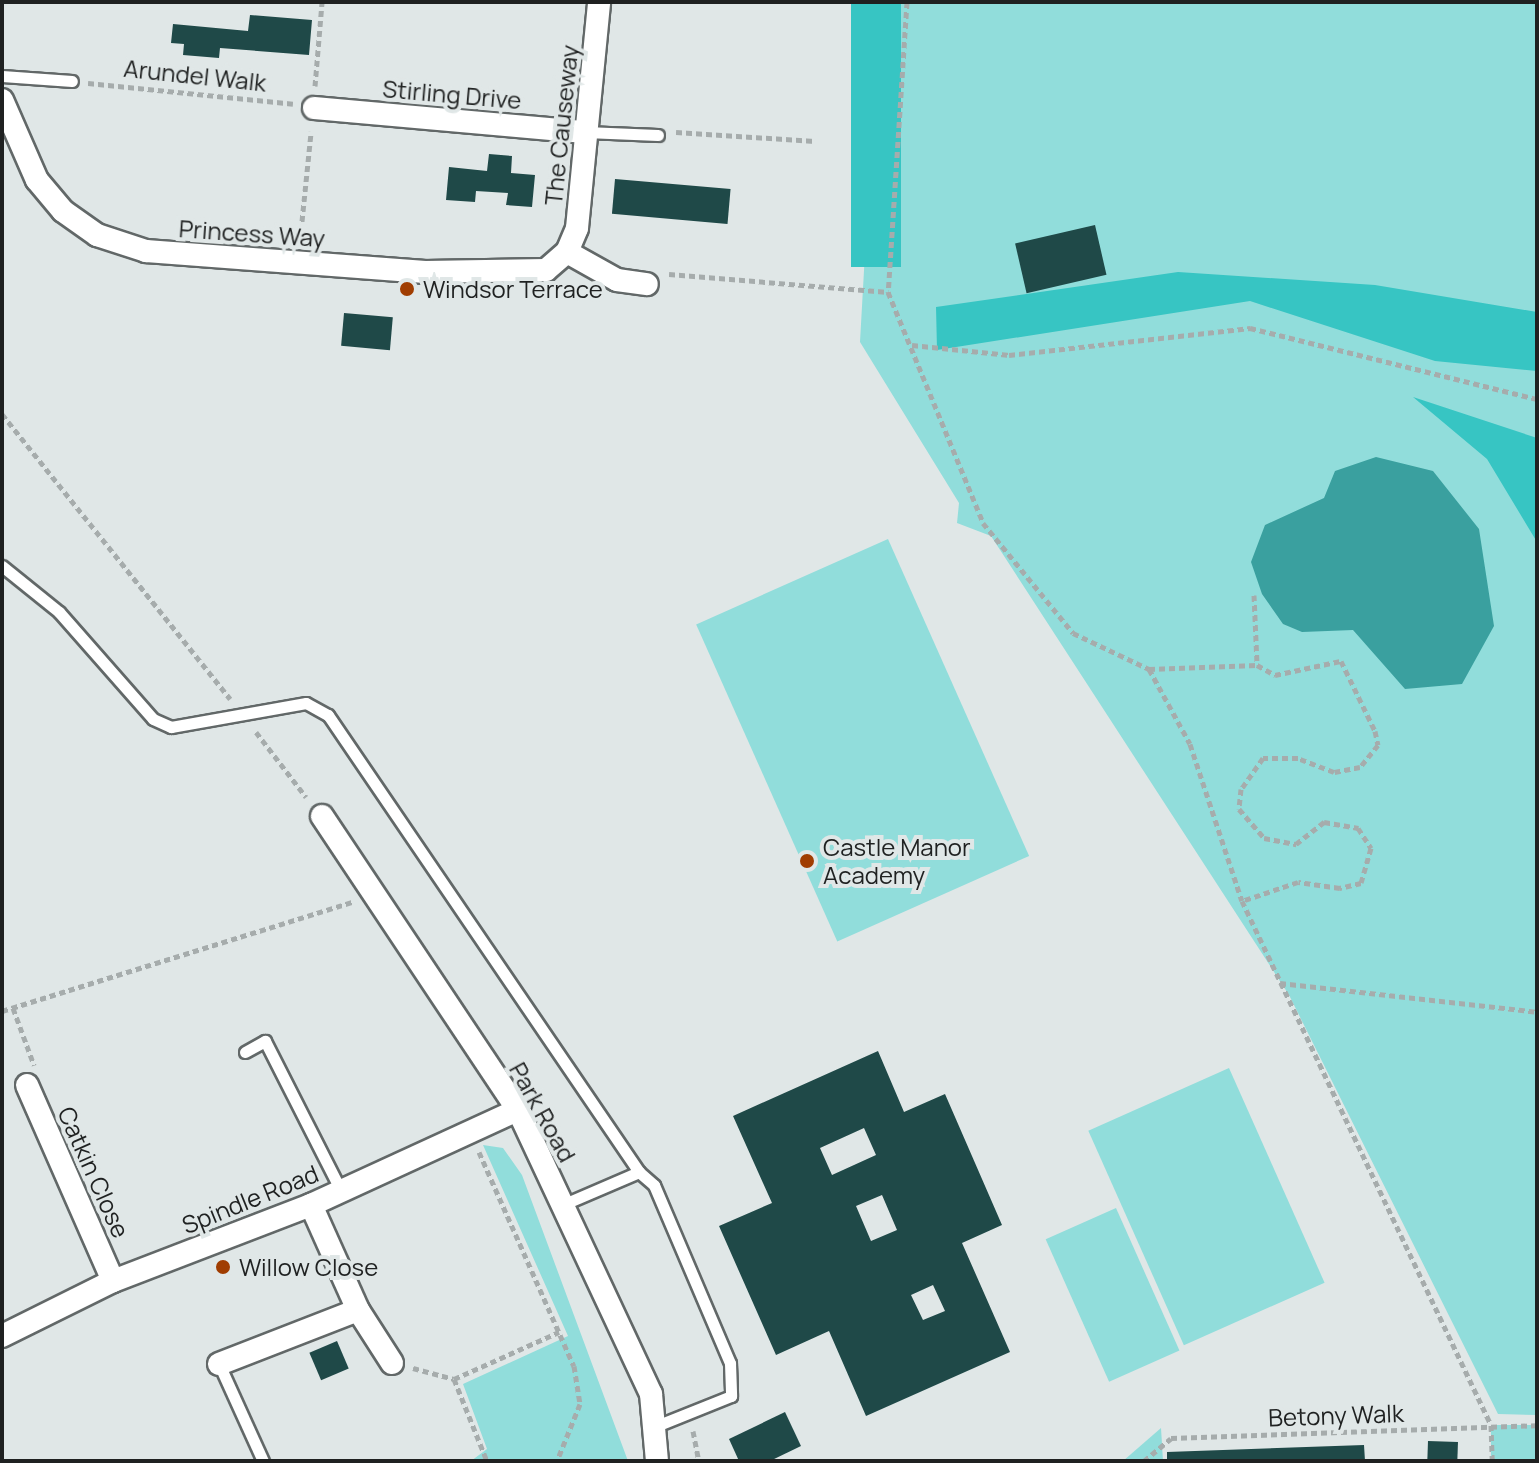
<!DOCTYPE html>
<html>
<head>
<meta charset="utf-8">
<style>
	body { margin:0 }
	#map { position:relative; width:1539px; height:1463px; overflow:hidden; background:#e0e7e7; font-family:Manrope,sans-serif }
	div>[style] { position:absolute }
	.green>* { inset:0; background:#91dddb; transform-origin:0 0 }
	.forest>* { inset:0; background:#37c5c3; transform-origin:0 0 }
	.water>* { inset:0; background:#3aa09f }
	.building>* { inset:0; background:#1f4948; transform-origin:0 0 }
	.path>* { height:5px; margin-top:-2.5px; transform-origin:0; background:repeating-linear-gradient(90deg,#a6acac 0 6px,transparent 0 10px) }
	.roads { filter:drop-shadow(2px 0 #626868) drop-shadow(-2px 0 #626868) drop-shadow(0 2px #626868) drop-shadow(0 -2px #626868) }
	.lane>* { height:11px; margin:-5.5px; padding:0 5.5px; transform-origin:5.5px; border-radius:5.5px; background:#fff }
	.street>* { height:22px; margin:-11px; padding:0 11px; transform-origin:11px; border-radius:11px; background:#fff }
	.dots>* { width:22px; height:22px; translate:-50% -50%; box-sizing:border-box; border:4px solid #e0e7e7; border-radius:50% }
	span { translate:-50% -50%; white-space:nowrap; text-align:center; line-height:1.15; -webkit-text-stroke:8px #e0e7e7; paint-order:stroke }
	.street-label { font-size:24px; color:#1f2121 }
	.poi-label { font-size:24px; color:#1f2121 }
	.left { translate:0 -50%; text-align:left }
	.frame { position:absolute; inset:0; border:4px solid #1f2121; pointer-events:none }
</style>
</head>
<body>
<div id="map">
	<div class="green">
		<div style="clip-path:polygon(879px 2px,1537px 2px,1537px 1415px,1498px 1414px,1289px 995px,991px 536px,957px 523px,959px 503px,860px 342px)"></div>
		<div style="left:888px;top:539px;width:347px;height:210px;rotate:66deg"></div>
		<div style="left:1229px;top:1068px;width:235px;height:154px;rotate:66deg"></div>
		<div style="clip-path:polygon(483px 1145px,503px 1148px,522px 1175px,628px 1461px,471px 1461px,487px 1449px,463px 1384px,568px 1336px)"></div>
		<div style="left:1116px;top:1208px;width:156px;height:77px;rotate:66deg"></div>
		<div style="left:1491px;top:1425px;width:46px;height:36px"></div>
		<div style="clip-path:polygon(1161px 1428px,1163px 1461px,1123px 1461px)"></div>
	</div>
	<div class="forest">
		<div style="left:851px;top:2px;width:50px;height:265px"></div>
		<div style="clip-path:polygon(1178px 272px,1375px 285px,1537px 312px,1537px 371px,1435px 361px,1250px 301px,937px 350px,936px 307px)"></div>
		<div style="clip-path:polygon(1413px 397px,1537px 438px,1537px 542px,1487px 459px)"></div>
	</div>
	<div class="water">
		<div style="clip-path:polygon(1376px 457px,1433px 471px,1479px 529px,1494px 626px,1462px 684px,1405px 689px,1353px 630px,1302px 632px,1283px 624px,1262px 594px,1251px 562px,1265px 525px,1324px 498px,1335px 471px)"></div>
	</div>
	<div class="building">
		<div style="clip-path:polygon(250px 15px,312px 20px,309px 55px,220px 48px,219px 58px,183px 55px,184px 44px,171px 43px,173px 24px,248px 31px)"></div>
		<div style="clip-path:polygon(489px 154px,512px 156px,511px 173px,535px 175px,532px 207px,506px 205px,508px 193px,476px 191px,475px 202px,446px 200px,449px 167px,487px 171px)"></div>
		<div style="left:615px;top:179px;width:116px;height:35px;rotate:5deg"></div>
		<div style="left:1095px;top:225px;width:51px;height:82px;rotate:77deg"></div>
		<div style="left:344px;top:313px;width:49px;height:33px;rotate:5deg"></div>
		<div style="clip-path:polygon(evenodd,878px 1051px,904px 1112px,945px 1094px,1002px 1225px,962px 1243px,1010px 1352px,866px 1416px,829px 1331px,776px 1355px,719px 1226px,772px 1203px,733px 1116px,878px 1051px,864px 1128px,876px 1155px,832px 1175px,820px 1148px,864px 1128px,878px 1051px,882px 1195px,897px 1230px,871px 1241px,856px 1206px,882px 1195px,878px 1051px,933px 1285px,945px 1311px,923px 1320px,911px 1295px,933px 1285px)"></div>
		<div style="left:337px;top:1341px;width:30px;height:30px;rotate:67deg"></div>
		<div style="clip-path:polygon(785px 1412px,801px 1446px,770px 1461px,739px 1461px,729px 1439px)"></div>
		<div style="left:1428px;top:1441px;width:30px;height:20px;rotate:2deg"></div>
		<div style="clip-path:polygon(1364px 1445px,1365px 1461px,1167px 1461px,1167px 1452px)"></div>
	</div>
	<div class="path">
		<div style="left:907px;top:2px;width:291px;rotate:93.7deg"></div>
		<div style="left:888px;top:292px;width:250px;rotate:67.6deg"></div>
		<div style="left:983px;top:523px;width:142px;rotate:50.7deg"></div>
		<div style="left:1073px;top:633px;width:84px;rotate:25.3deg"></div>
		<div style="left:1149px;top:669px;width:108px;rotate:-2.1deg"></div>
		<div style="left:1257px;top:665px;width:21px;rotate:29deg"></div>
		<div style="left:1275px;top:675px;width:67px;rotate:-12deg"></div>
		<div style="left:1341px;top:661px;width:78px;rotate:64.1deg"></div>
		<div style="left:1375px;top:731px;width:14px;rotate:78deg"></div>
		<div style="left:1378px;top:745px;width:28px;rotate:129deg"></div>
		<div style="left:1360px;top:767px;width:26px;rotate:169deg"></div>
		<div style="left:1334px;top:772px;width:39px;rotate:-159deg"></div>
		<div style="left:1298px;top:758px;width:35px;rotate:180deg"></div>
		<div style="left:1263px;top:758px;width:38px;rotate:125deg"></div>
		<div style="left:1241px;top:789px;width:20px;rotate:96deg"></div>
		<div style="left:1239px;top:809px;width:38px;rotate:49deg"></div>
		<div style="left:1264px;top:838px;width:33px;rotate:11deg"></div>
		<div style="left:1296px;top:844px;width:36px;rotate:-38deg"></div>
		<div style="left:1324px;top:822px;width:35px;rotate:10deg"></div>
		<div style="left:1358px;top:828px;width:24px;rotate:57deg"></div>
		<div style="left:1371px;top:848px;width:36px;rotate:106deg"></div>
		<div style="left:1361px;top:883px;width:22px;rotate:167deg"></div>
		<div style="left:1340px;top:888px;width:42px;rotate:-171.9deg"></div>
		<div style="left:1298px;top:882px;width:59px;rotate:161.3deg"></div>
		<div style="left:88px;top:83px;width:206px;rotate:5.8deg"></div>
		<div style="left:315px;top:86px;width:84px;rotate:-85.2deg"></div>
		<div style="left:676px;top:132px;width:139px;rotate:3.7deg"></div>
		<div style="left:300px;top:241px;width:110px;rotate:-84.2deg"></div>
		<div style="left:669px;top:274px;width:220px;rotate:4.7deg"></div>
		<div style="left:912px;top:345px;width:98px;rotate:5.9deg"></div>
		<div style="left:1009px;top:355px;width:243px;rotate:-6.4deg"></div>
		<div style="left:1250px;top:328px;width:296px;rotate:13.9deg"></div>
		<div style="left:2px;top:414px;width:365px;rotate:51.3deg"></div>
		<div style="left:1254px;top:595px;width:70px;rotate:87.5deg"></div>
		<div style="left:1149px;top:669px;width:85px;rotate:61.3deg"></div>
		<div style="left:1190px;top:744px;width:165px;rotate:71.7deg"></div>
		<div style="left:1242px;top:901px;width:580px;rotate:64.58deg"></div>
		<div style="left:1491px;top:1425px;width:36px;rotate:88deg"></div>
		<div style="left:256px;top:732px;width:82px;rotate:52.4deg"></div>
		<div style="left:1280px;top:983px;width:259px;rotate:6.4deg"></div>
		<div style="left:13px;top:1008px;width:61px;rotate:69.8deg"></div>
		<div style="left:2px;top:1011px;width:367px;rotate:-17.3deg"></div>
		<div style="left:479px;top:1152px;width:234px;rotate:66.1deg"></div>
		<div style="left:574px;top:1366px;width:38px;rotate:81deg"></div>
		<div style="left:580px;top:1404px;width:61px;rotate:112deg"></div>
		<div style="left:413px;top:1368px;width:42px;rotate:15deg"></div>
		<div style="left:454px;top:1379px;width:88px;rotate:68.1deg"></div>
		<div style="left:454px;top:1379px;width:115px;rotate:-24.1deg"></div>
		<div style="left:693px;top:1431px;width:31px;rotate:79deg"></div>
		<div style="left:1144px;top:1461px;width:35px;rotate:-40deg"></div>
		<div style="left:1171px;top:1438px;width:366px;rotate:-2deg"></div>
	</div>
	<div class="roads">
		<div class="lane">
			<div style="left:2px;top:76px;width:70px;rotate:4.1deg"></div>
			<div style="left:585px;top:132px;width:73px;rotate:2.4deg"></div>
			<div style="left:2px;top:566px;width:73px;rotate:38.9deg"></div>
			<div style="left:59px;top:612px;width:142px;rotate:48.7deg"></div>
			<div style="left:153px;top:719px;width:20px;rotate:24deg"></div>
			<div style="left:171px;top:727px;width:137px;rotate:-10.1deg"></div>
			<div style="left:306px;top:703px;width:25px;rotate:29deg"></div>
			<div style="left:328px;top:715px;width:553px;rotate:55.76deg"></div>
			<div style="left:245px;top:1052px;width:23px;rotate:-29deg"></div>
			<div style="left:265px;top:1041px;width:168px;rotate:63.1deg"></div>
			<div style="left:562px;top:1205px;width:84px;rotate:-23.2deg"></div>
			<div style="left:639px;top:1172px;width:20px;rotate:41deg"></div>
			<div style="left:654px;top:1185px;width:194px;rotate:66.9deg"></div>
			<div style="left:730px;top:1363px;width:33px;rotate:88deg"></div>
			<div style="left:731px;top:1396px;width:83px;rotate:158.1deg"></div>
			<div style="left:219px;top:1364px;width:107px;rotate:65.6deg"></div>
		</div>
		<div class="street">
			<div style="left:2px;top:100px;width:87px;rotate:66.4deg"></div>
			<div style="left:37px;top:180px;width:40px;rotate:50deg"></div>
			<div style="left:63px;top:211px;width:42px;rotate:35.2deg"></div>
			<div style="left:97px;top:235px;width:52px;rotate:18.1deg"></div>
			<div style="left:146px;top:251px;width:280px;rotate:4.3deg"></div>
			<div style="left:425px;top:272px;width:121px;rotate:-0.9deg"></div>
			<div style="left:546px;top:270px;width:28px;rotate:-41deg"></div>
			<div style="left:567px;top:252px;width:26px;rotate:-67deg"></div>
			<div style="left:577px;top:228px;width:227px;rotate:-84.4deg"></div>
			<div style="left:314px;top:108px;width:272px;rotate:5.1deg"></div>
			<div style="left:567px;top:252px;width:57px;rotate:29.2deg"></div>
			<div style="left:617px;top:280px;width:30px;rotate:8deg"></div>
			<div style="left:322px;top:816px;width:353px;rotate:56.3deg"></div>
			<div style="left:518px;top:1110px;width:314px;rotate:64.9deg"></div>
			<div style="left:651px;top:1394px;width:67px;rotate:84.9deg"></div>
			<div style="left:27px;top:1085px;width:214px;rotate:66.3deg"></div>
			<div style="left:358px;top:1310px;width:63px;rotate:57.3deg"></div>
			<div style="left:2px;top:1336px;width:124px;rotate:-26.4deg"></div>
			<div style="left:113px;top:1281px;width:212px;rotate:-21deg"></div>
			<div style="left:311px;top:1205px;width:228px;rotate:-24.7deg"></div>
			<div style="left:219px;top:1364px;width:149px;rotate:-21.2deg"></div>
			<div style="left:358px;top:1310px;width:115px;rotate:-114.1deg"></div>
		</div>
	</div>
	<div class="dots">
		<div style="left:407px;top:289px;background:#a03d01"></div>
		<div style="left:807px;top:861px;background:#a03d01"></div>
		<div style="left:223px;top:1267px;background:#a03d01"></div>
	</div>
	<div class="street-label">
		<span style="left:195px;top:75px;rotate:6deg">Arundel Walk</span>
		<span style="left:452px;top:94px;rotate:5deg">Stirling Drive</span>
		<span style="left:561px;top:125px;rotate:-84deg">The Causeway</span>
		<span style="left:252px;top:233px;rotate:4deg">Princess Way</span>
		<span style="left:543px;top:1112px;rotate:61deg">Park Road</span>
		<span style="left:94px;top:1172px;rotate:66deg">Catkin Close</span>
		<span style="left:250px;top:1199px;rotate:-22deg">Spindle Road</span>
		<span style="left:1336px;top:1415px;rotate:-2deg">Betony Walk</span>
	</div>
	<div class="poi-label">
		<span class="left" style="left:423px;top:289px">Windsor Terrace</span>
		<span class="left" style="left:823px;top:861px">Castle Manor<br>Academy</span>
		<span class="left" style="left:239px;top:1267px">Willow Close</span>
	</div>
	<div class="frame"></div>
</div>
</body>
</html>
